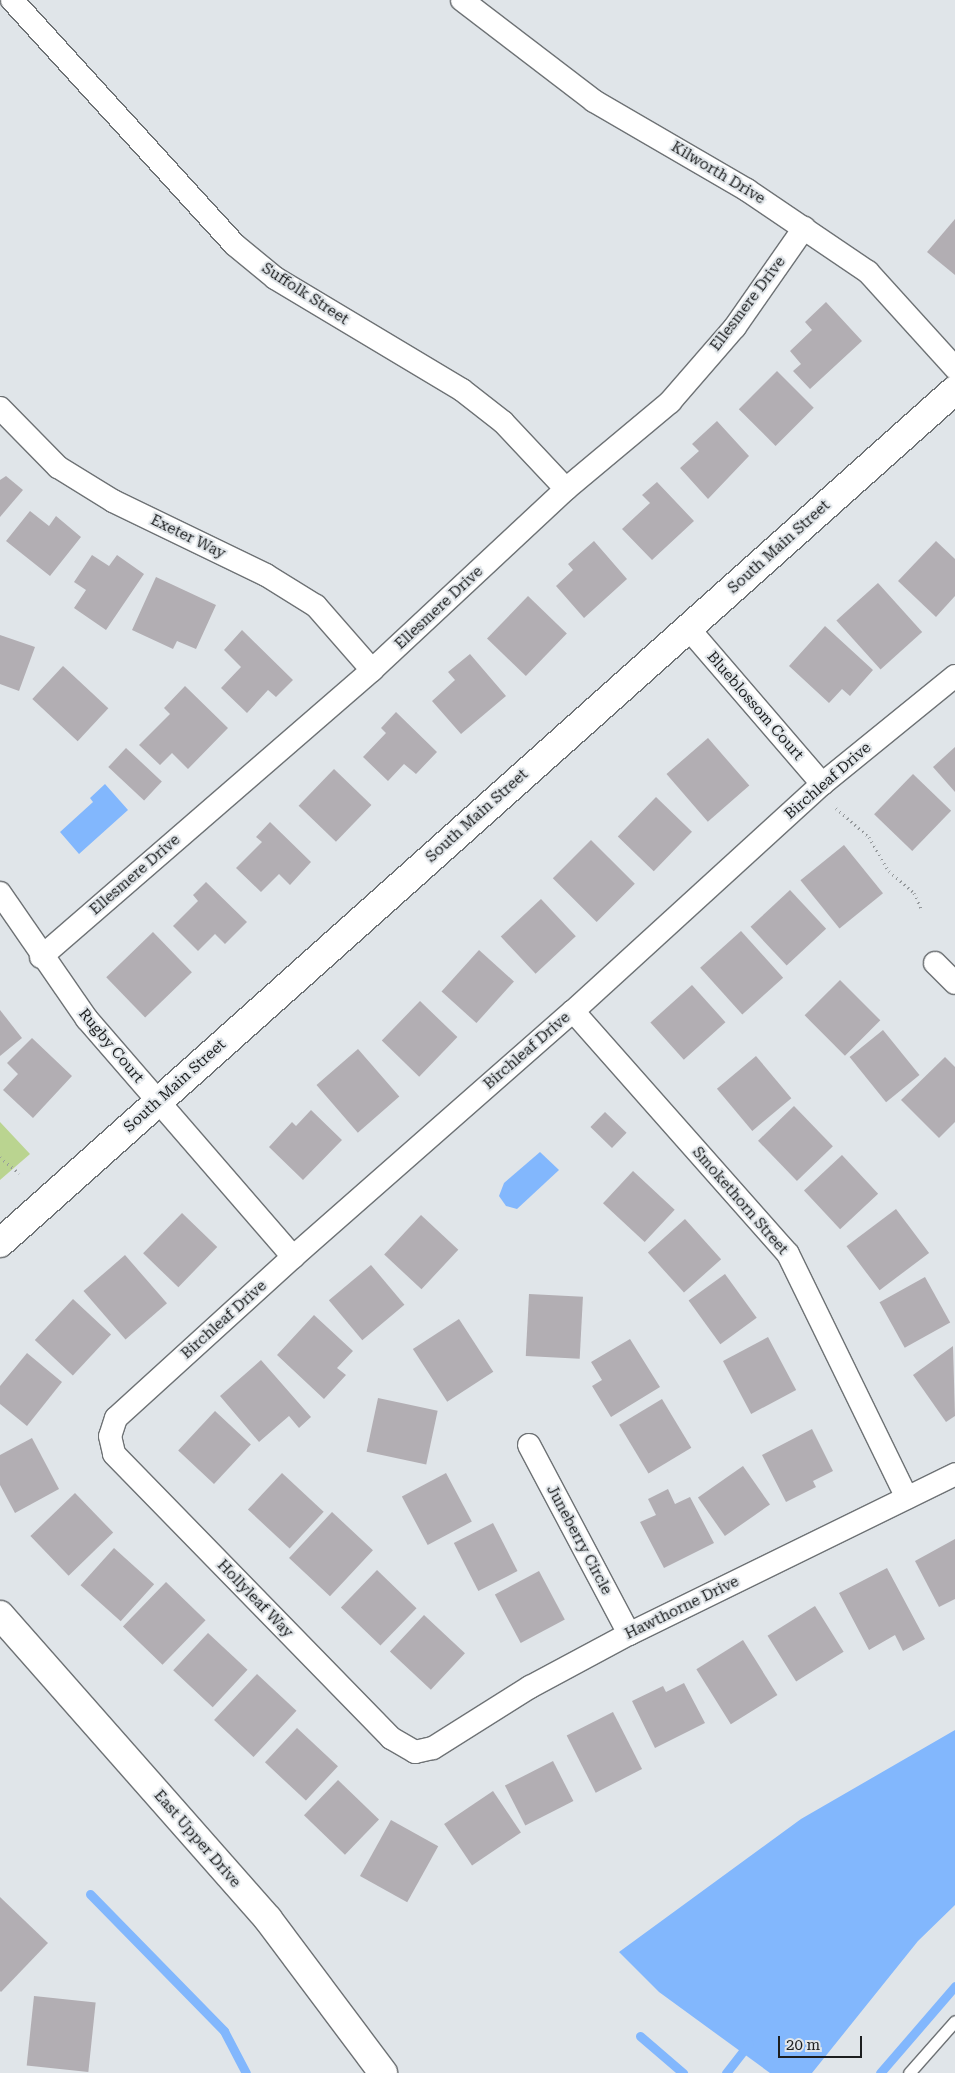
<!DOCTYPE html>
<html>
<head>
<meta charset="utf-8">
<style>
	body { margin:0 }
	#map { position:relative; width:955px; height:2073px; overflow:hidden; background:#e0e5e9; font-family:"Roboto Serif",serif }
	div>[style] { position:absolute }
	.green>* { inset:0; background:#bad490 }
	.water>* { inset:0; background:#82b7fd }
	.stream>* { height:9px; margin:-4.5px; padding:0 4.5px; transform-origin:4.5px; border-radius:4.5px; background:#82b7fd }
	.building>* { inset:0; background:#b2aeb3; transform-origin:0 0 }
	.path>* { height:3px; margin-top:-1.5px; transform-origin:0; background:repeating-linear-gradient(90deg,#94989b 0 1px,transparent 0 5px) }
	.roads { filter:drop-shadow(1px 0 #6e7275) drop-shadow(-1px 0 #6e7275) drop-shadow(0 1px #6e7275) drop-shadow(0 -1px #6e7275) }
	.lane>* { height:11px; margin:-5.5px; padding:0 5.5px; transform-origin:5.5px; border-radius:5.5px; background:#fff }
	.street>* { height:22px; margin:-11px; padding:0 11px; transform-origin:11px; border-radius:11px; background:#fff }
	.secondary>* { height:28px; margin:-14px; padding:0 14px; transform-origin:14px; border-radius:14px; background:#fff }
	span { translate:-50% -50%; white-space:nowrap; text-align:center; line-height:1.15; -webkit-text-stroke:4px #e0e5e9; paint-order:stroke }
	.street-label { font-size:15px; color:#1c1e1f }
	.scale { position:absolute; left:778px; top:2036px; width:84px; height:22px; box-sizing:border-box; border:2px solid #1c1e1f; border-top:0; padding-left:6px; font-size:15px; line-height:18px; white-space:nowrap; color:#1c1e1f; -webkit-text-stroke:4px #e0e5e9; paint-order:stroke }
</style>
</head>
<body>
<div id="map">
	<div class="green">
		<div style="clip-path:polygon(0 1122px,30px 1154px,0 1180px)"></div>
	</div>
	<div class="water">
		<div style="clip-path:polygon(105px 784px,128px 810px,79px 854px,60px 832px,93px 802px,90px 798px)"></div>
		<div style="clip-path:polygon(540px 1152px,559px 1170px,517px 1209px,506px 1206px,499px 1196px,504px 1183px)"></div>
		<div style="clip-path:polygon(955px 1730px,955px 1905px,918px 1941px,812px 2073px,770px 2073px,659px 1992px,619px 1952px,801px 1819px)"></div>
	</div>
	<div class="stream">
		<div style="left:90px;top:1894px;width:192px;rotate:45.6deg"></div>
		<div style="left:224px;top:2031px;width:47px;rotate:62.4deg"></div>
		<div style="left:640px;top:2036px;width:57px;rotate:40.7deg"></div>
		<div style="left:726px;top:2073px;width:37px;rotate:-52deg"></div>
		<div style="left:880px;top:2073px;width:115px;rotate:-49.2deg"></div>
	</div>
	<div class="building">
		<div style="clip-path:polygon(955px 219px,955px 275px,927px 252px)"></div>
		<div style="clip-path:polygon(826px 302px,862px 341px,810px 389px,793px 371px,801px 364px,790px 351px,812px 330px,805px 322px)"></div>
		<div style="left:777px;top:371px;width:52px;height:54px;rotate:45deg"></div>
		<div style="clip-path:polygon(717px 421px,749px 456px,708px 499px,680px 468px,699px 451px,692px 444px)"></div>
		<div style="clip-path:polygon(6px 476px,23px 490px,0 517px,0 480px)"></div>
		<div style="clip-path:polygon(657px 482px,694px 521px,652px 560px,622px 529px,650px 503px,642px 495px)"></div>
		<div style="clip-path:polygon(30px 511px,49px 526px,56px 516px,81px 537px,50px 576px,6px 541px)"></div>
		<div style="clip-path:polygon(594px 541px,627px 579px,584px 618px,556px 586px,573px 570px,568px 564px)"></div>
		<div style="clip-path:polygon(936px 541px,955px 559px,955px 596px,936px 617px,898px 581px)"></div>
		<div style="clip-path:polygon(92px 555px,109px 566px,117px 555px,144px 574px,106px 630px,74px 608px,86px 590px,74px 582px)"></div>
		<div style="clip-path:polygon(156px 577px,216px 605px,196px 649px,177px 641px,173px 649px,132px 630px)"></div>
		<div style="left:878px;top:583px;width:66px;height:56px;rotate:48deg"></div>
		<div style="left:528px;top:596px;width:54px;height:59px;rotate:44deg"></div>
		<div style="clip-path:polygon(825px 626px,873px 670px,850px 696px,842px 689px,829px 703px,789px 666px)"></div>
		<div style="clip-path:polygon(242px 630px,293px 680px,276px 697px,268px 690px,247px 713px,221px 688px,241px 667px,224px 650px)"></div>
		<div style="clip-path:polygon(0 635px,35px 647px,19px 691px,0 684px)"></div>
		<div style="clip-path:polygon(470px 654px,506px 696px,461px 734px,432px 701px,455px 680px,448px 672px)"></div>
		<div style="left:63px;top:666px;width:62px;height:45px;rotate:43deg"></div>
		<div style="clip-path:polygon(185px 686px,228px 728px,188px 769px,172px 753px,160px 765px,139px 745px,170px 714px,164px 708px)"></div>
		<div style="clip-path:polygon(396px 712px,437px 752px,416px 774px,404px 764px,388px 781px,363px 757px,386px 733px,381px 728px)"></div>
		<div style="left:708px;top:738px;width:63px;height:55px;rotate:49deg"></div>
		<div style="clip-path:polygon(955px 747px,955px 792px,933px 767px)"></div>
		<div style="left:126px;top:748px;width:49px;height:26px;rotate:43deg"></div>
		<div style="left:334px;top:769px;width:52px;height:51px;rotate:44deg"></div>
		<div style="left:913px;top:774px;width:53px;height:56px;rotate:44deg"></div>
		<div style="left:656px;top:797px;width:50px;height:55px;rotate:44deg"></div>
		<div style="clip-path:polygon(270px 822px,311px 862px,290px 885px,279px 874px,261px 892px,236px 868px,262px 842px,256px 837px)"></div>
		<div style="left:591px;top:840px;width:62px;height:54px;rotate:45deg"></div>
		<div style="left:844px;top:845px;width:62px;height:56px;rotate:51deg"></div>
		<div style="clip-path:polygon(206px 882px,247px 922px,225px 944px,215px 934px,198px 951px,173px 926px,198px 901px,193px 895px)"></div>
		<div style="left:790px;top:890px;width:53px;height:54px;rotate:47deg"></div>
		<div style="left:541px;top:899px;width:51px;height:55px;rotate:47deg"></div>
		<div style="left:741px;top:931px;width:63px;height:55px;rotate:48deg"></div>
		<div style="left:153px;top:932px;width:56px;height:65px;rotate:46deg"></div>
		<div style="left:479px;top:950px;width:47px;height:56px;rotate:42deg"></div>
		<div style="left:840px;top:980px;width:57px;height:50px;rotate:45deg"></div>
		<div style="left:692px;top:985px;width:50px;height:56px;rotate:48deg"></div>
		<div style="left:420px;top:1001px;width:52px;height:55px;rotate:44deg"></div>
		<div style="clip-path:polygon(0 1010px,22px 1038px,0 1056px)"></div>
		<div style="left:883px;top:1030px;width:58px;height:43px;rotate:51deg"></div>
		<div style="clip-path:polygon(32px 1038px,72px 1076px,33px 1118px,3px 1090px,18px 1074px,7px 1063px)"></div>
		<div style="left:358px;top:1049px;width:63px;height:55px;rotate:49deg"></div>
		<div style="left:756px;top:1056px;width:55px;height:51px;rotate:50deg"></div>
		<div style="clip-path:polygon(945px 1057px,955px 1067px,955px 1122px,939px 1138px,901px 1100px)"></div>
		<div style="left:794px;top:1106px;width:56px;height:50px;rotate:46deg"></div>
		<div style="clip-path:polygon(311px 1110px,342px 1140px,303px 1180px,269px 1147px,292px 1122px,296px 1126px)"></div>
		<div style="left:605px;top:1112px;width:30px;height:21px;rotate:44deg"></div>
		<div style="left:842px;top:1155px;width:53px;height:52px;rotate:47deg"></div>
		<div style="left:633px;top:1171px;width:57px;height:44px;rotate:43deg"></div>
		<div style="left:896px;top:1209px;width:55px;height:62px;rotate:53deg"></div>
		<div style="left:182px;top:1213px;width:49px;height:56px;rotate:44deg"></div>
		<div style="left:421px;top:1215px;width:51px;height:54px;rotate:43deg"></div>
		<div style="left:685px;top:1219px;width:54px;height:50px;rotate:48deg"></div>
		<div style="left:125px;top:1255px;width:64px;height:55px;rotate:49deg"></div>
		<div style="left:371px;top:1265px;width:52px;height:55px;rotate:50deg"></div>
		<div style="left:725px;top:1274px;width:54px;height:45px;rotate:54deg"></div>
		<div style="left:925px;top:1277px;width:52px;height:52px;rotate:61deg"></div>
		<div style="left:529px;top:1294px;width:54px;height:62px;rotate:3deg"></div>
		<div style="left:73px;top:1299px;width:52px;height:56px;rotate:43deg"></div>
		<div style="clip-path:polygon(314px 1315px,353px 1351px,337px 1368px,346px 1375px,324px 1399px,277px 1355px)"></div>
		<div style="left:459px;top:1319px;width:63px;height:55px;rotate:57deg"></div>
		<div style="left:768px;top:1337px;width:60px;height:51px;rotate:62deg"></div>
		<div style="clip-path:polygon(630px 1339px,660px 1387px,611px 1417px,592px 1386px,602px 1380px,591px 1362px)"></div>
		<div style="clip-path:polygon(953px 1346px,955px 1416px,946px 1422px,913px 1375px)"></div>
		<div style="clip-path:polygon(27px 1353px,62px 1382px,27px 1426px,0 1404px,0 1386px)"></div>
		<div style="clip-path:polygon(261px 1360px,311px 1417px,299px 1428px,289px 1416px,259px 1442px,220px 1396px)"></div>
		<div style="left:378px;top:1398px;width:61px;height:55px;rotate:12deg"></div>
		<div style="left:662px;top:1399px;width:57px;height:50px;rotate:59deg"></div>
		<div style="left:215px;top:1411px;width:49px;height:54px;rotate:43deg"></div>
		<div style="clip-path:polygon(812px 1429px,833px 1471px,813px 1481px,816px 1487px,786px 1502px,762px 1455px)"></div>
		<div style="clip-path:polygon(32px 1438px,59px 1489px,15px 1513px,0 1485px,0 1455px)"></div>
		<div style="left:743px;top:1466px;width:47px;height:55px;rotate:55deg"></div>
		<div style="left:282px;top:1473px;width:57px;height:50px;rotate:43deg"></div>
		<div style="left:446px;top:1473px;width:55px;height:50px;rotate:62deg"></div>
		<div style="clip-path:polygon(668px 1489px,675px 1504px,690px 1497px,714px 1543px,664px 1568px,640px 1522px,656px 1515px,648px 1499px)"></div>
		<div style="left:75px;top:1493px;width:55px;height:62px;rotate:46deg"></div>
		<div style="left:332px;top:1512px;width:56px;height:63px;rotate:43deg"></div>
		<div style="left:493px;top:1523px;width:54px;height:44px;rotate:63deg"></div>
		<div style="clip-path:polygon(955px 1539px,955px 1599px,939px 1607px,915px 1561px)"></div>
		<div style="left:114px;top:1548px;width:54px;height:50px;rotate:42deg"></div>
		<div style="clip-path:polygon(887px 1568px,925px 1639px,903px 1651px,895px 1635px,869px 1650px,839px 1593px)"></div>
		<div style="left:377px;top:1570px;width:55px;height:52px;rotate:44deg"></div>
		<div style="left:539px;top:1571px;width:55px;height:50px;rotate:62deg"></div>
		<div style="left:166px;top:1582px;width:55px;height:62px;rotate:44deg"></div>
		<div style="left:815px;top:1606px;width:54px;height:56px;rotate:58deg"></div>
		<div style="left:424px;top:1615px;width:56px;height:50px;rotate:43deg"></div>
		<div style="left:208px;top:1633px;width:54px;height:51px;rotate:43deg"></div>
		<div style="left:743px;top:1640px;width:65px;height:55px;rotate:58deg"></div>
		<div style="left:257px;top:1674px;width:54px;height:63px;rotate:43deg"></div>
		<div style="clip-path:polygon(684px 1683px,705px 1723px,655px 1748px,632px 1701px,663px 1686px,666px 1692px)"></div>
		<div style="left:613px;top:1712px;width:64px;height:52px;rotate:63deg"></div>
		<div style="left:297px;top:1728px;width:56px;height:47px;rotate:43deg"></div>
		<div style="left:553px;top:1761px;width:45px;height:54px;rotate:63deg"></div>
		<div style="left:338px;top:1780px;width:57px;height:49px;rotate:44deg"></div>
		<div style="left:493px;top:1791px;width:50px;height:59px;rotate:56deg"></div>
		<div style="left:391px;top:1820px;width:54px;height:64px;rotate:29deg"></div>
		<div style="clip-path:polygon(0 1897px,48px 1943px,1px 1992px,0 1991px)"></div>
		<div style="left:34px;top:1996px;width:62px;height:70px;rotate:6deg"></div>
	</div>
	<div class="path">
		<div style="left:836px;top:808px;width:44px;rotate:41.3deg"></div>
		<div style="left:869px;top:837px;width:39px;rotate:60deg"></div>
		<div style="left:889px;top:871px;width:33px;rotate:41deg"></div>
		<div style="left:914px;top:893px;width:19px;rotate:65deg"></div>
		<div style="left:0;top:1157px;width:25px;rotate:40deg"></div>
	</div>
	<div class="roads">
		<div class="lane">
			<div style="left:909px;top:2073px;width:69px;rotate:-48.5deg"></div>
		</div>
		<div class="street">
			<div style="left:12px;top:0;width:331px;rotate:47.7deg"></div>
			<div style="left:235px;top:245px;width:52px;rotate:39.5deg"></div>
			<div style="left:275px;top:278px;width:218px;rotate:30.9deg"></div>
			<div style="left:462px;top:390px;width:52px;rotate:38deg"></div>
			<div style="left:503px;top:422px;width:92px;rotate:46.8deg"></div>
			<div style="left:462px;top:0;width:166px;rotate:37.4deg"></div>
			<div style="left:594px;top:101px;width:177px;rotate:30.2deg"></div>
			<div style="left:747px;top:190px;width:146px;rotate:34.1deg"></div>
			<div style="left:868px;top:272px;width:130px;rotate:47.8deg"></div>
			<div style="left:0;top:408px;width:83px;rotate:45.5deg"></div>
			<div style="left:58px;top:467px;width:65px;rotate:31.7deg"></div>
			<div style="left:113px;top:501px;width:170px;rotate:25.8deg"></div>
			<div style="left:266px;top:575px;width:59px;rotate:31.8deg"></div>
			<div style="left:316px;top:606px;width:85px;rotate:48.8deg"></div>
			<div style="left:688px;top:628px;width:206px;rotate:49.3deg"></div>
			<div style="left:955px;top:676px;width:171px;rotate:140.9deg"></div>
			<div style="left:822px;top:784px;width:337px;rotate:137.6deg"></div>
			<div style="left:573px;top:1011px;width:373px;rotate:138.7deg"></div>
			<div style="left:293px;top:1257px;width:239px;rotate:137.7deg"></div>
			<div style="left:116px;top:1418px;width:19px;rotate:108deg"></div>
			<div style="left:110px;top:1436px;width:18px;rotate:77deg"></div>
			<div style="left:114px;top:1454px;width:397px;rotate:45.7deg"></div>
			<div style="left:391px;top:1738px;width:28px;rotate:30deg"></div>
			<div style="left:415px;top:1752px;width:18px;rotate:-13deg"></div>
			<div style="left:433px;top:1748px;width:115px;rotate:-32.2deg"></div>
			<div style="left:530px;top:1687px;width:112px;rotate:-28.2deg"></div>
			<div style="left:629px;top:1634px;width:363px;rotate:-26.1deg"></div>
			<div style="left:0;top:893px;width:153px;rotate:55.4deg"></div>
			<div style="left:87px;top:1019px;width:315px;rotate:49.1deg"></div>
			<div style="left:41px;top:957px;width:438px;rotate:-40.9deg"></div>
			<div style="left:372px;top:670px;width:265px;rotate:-43deg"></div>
			<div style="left:566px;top:489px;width:136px;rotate:-39.9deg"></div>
			<div style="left:670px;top:402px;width:99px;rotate:-49.1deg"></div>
			<div style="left:735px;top:327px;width:121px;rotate:-55.1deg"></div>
			<div style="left:935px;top:963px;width:28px;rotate:45deg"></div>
			<div style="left:573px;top:1011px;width:324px;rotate:48.5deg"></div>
			<div style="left:788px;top:1254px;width:271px;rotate:64deg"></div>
			<div style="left:529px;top:1445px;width:214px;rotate:62.1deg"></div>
		</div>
		<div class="secondary">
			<div style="left:0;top:1243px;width:1280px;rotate:-41.77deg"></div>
			<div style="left:0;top:1615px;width:405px;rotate:48.6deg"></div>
			<div style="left:268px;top:1919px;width:192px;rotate:53.2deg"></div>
		</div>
	</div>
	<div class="street-label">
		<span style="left:718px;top:173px;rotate:31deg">Kilworth Drive</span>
		<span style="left:305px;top:294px;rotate:33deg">Suffolk Street</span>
		<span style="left:748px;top:304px;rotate:-53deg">Ellesmere Drive</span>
		<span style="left:188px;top:537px;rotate:26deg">Exeter Way</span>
		<span style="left:779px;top:547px;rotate:-42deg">South Main Street</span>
		<span style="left:439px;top:608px;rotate:-43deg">Ellesmere Drive</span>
		<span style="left:755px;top:706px;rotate:49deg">Blueblossom Court</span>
		<span style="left:828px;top:781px;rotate:-41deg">Birchleaf Drive</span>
		<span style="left:477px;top:816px;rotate:-42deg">South Main Street</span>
		<span style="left:135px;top:875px;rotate:-41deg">Ellesmere Drive</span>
		<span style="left:111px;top:1046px;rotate:50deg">Rugby Court</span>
		<span style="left:527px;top:1051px;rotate:-41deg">Birchleaf Drive</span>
		<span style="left:175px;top:1086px;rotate:-42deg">South Main Street</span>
		<span style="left:740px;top:1201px;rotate:49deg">Smokethorn Street</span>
		<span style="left:224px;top:1320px;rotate:-42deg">Birchleaf Drive</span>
		<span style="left:579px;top:1540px;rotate:62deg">Juneberry Circle</span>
		<span style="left:255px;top:1599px;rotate:46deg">Hollyleaf Way</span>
		<span style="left:682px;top:1608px;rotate:-26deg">Hawthorne Drive</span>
		<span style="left:197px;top:1839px;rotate:49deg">East Upper Drive</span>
	</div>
	<div class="scale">20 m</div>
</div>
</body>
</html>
